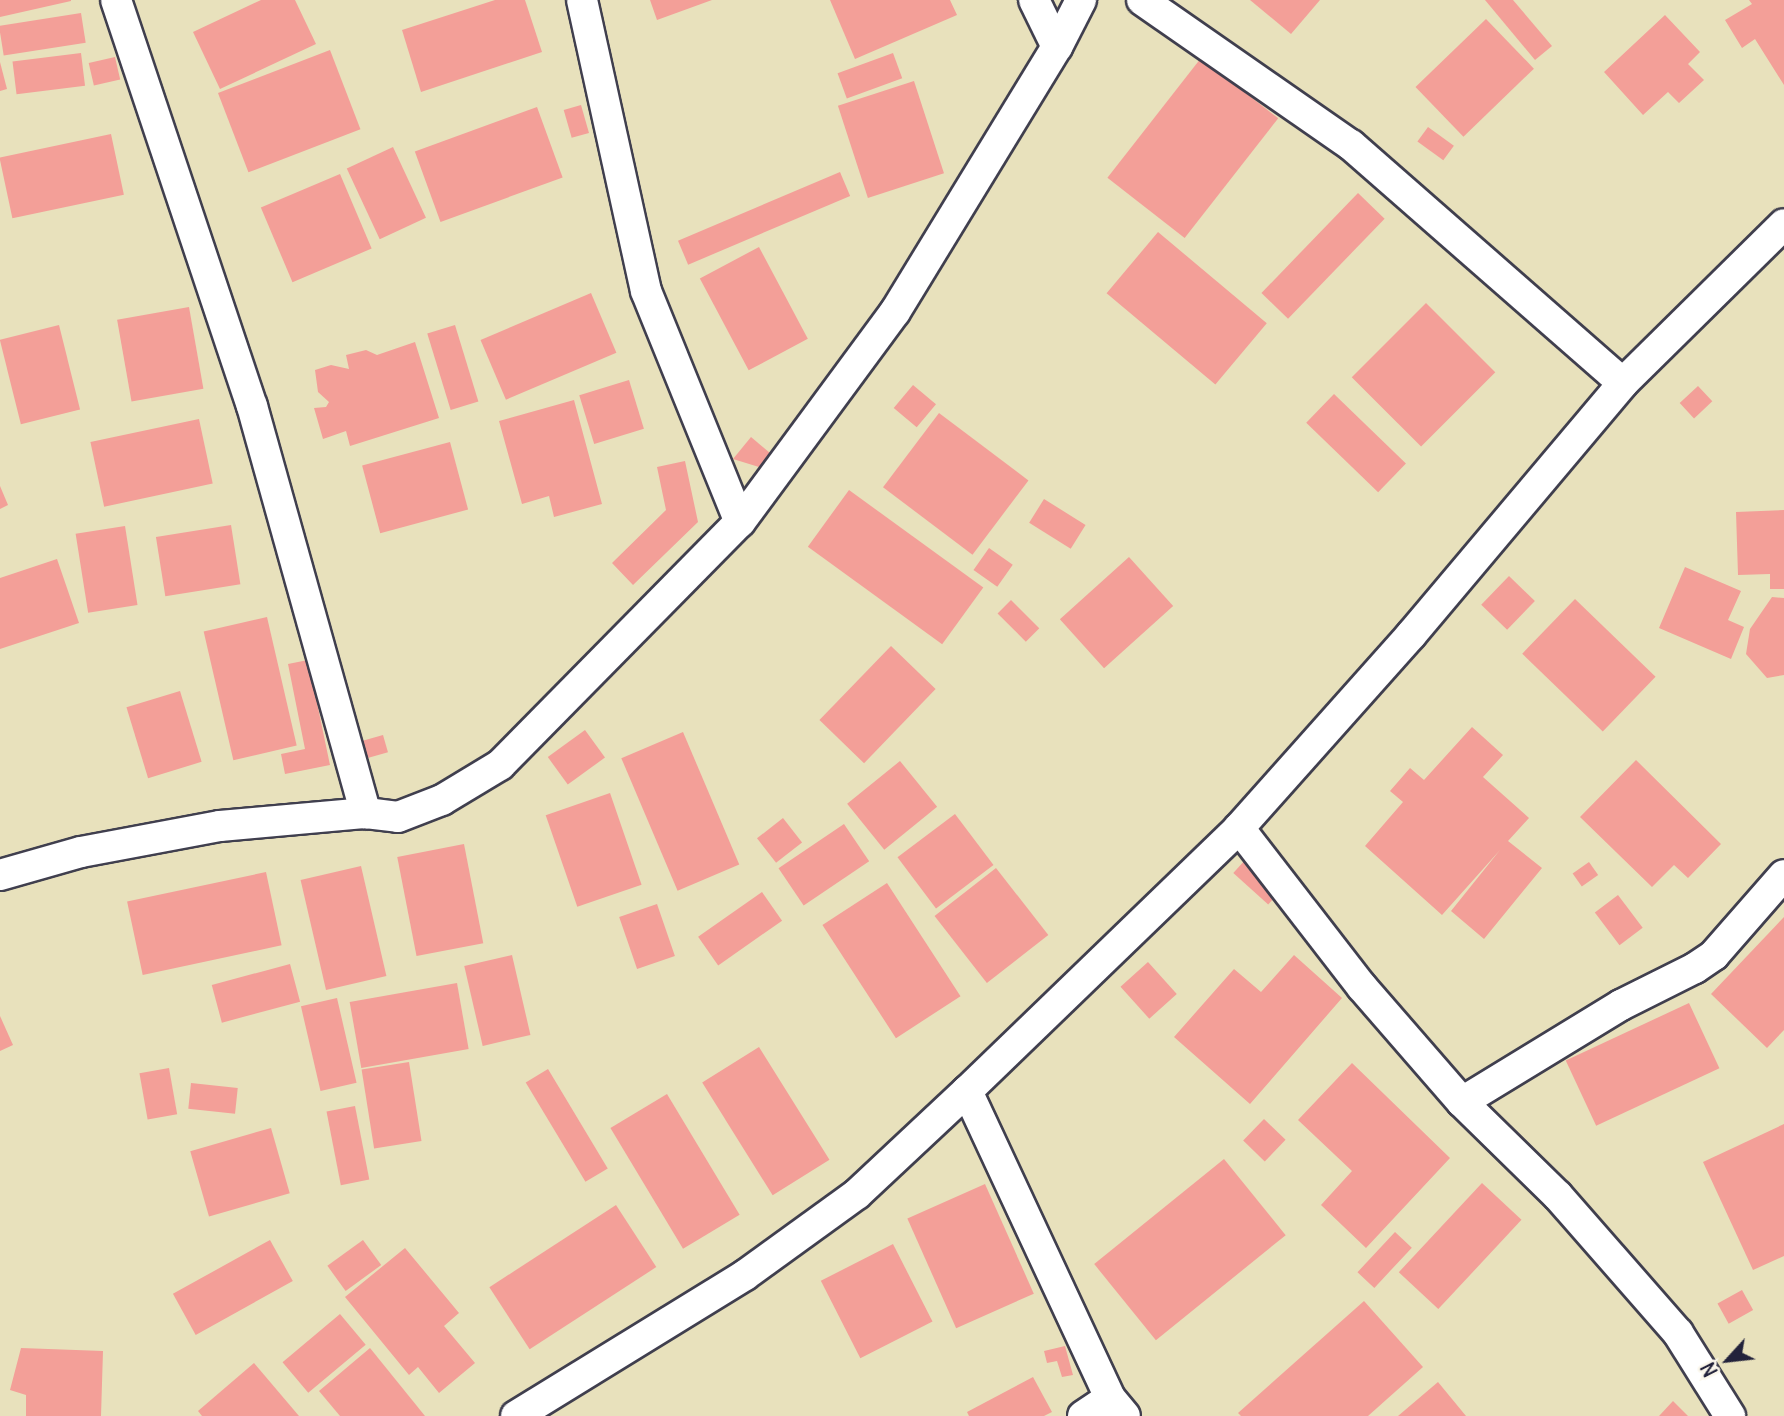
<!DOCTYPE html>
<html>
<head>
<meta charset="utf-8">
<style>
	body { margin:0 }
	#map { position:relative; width:1784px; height:1416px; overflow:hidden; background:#e8e1bc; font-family:Delius,sans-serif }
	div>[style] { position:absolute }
	.building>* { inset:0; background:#f39f98; transform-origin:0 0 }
	.roads { filter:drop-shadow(2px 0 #403f4e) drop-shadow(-2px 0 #403f4e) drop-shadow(0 2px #403f4e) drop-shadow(0 -2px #403f4e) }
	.street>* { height:30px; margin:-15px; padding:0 15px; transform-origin:15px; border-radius:15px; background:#fff }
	span { translate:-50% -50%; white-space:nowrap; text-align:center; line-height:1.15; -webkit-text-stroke:5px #fbf7ec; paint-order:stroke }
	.north { position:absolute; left:1693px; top:1325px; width:70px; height:70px; -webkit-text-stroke:5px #fbf7ec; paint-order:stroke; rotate:243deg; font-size:19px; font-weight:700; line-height:28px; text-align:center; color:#22223b }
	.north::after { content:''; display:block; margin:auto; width:24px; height:32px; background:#22223b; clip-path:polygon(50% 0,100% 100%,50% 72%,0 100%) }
</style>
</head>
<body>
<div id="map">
	<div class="building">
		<div style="clip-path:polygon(0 0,71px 0,71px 1px,0 17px)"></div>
		<div style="clip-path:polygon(261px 0,295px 0,316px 44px,220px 89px,193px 32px)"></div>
		<div style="clip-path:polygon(495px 0,525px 0,542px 52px,421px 92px,402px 30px)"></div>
		<div style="clip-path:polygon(650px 0,712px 0,657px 20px)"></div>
		<div style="clip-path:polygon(830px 0,950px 0,957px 15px,855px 59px)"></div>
		<div style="clip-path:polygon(1250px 0,1320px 0,1291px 34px)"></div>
		<div style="clip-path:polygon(1485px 0,1513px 0,1552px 46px,1535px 60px)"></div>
		<div style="clip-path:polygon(1749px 0,1784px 0,1784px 85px,1755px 39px,1742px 48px,1725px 20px,1752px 4px)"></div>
		<div style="left:81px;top:13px;width:30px;height:83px;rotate:81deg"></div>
		<div style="clip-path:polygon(1665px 15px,1700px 52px,1688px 64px,1704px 80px,1679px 103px,1668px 92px,1643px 115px,1604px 72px)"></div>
		<div style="left:1486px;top:19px;width:69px;height:98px;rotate:46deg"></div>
		<div style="left:330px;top:50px;width:85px;height:120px;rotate:69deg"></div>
		<div style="left:81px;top:53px;width:33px;height:69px;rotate:83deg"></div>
		<div style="left:893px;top:53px;width:27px;height:59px;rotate:70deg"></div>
		<div style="left:115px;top:57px;width:23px;height:27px;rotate:77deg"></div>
		<div style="left:1201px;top:58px;width:98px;height:152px;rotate:38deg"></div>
		<div style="clip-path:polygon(0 62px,7px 89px,0 91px)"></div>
		<div style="left:914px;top:81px;width:97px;height:80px;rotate:72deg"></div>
		<div style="left:581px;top:105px;width:29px;height:18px;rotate:74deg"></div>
		<div style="left:537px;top:107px;width:75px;height:130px;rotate:70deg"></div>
		<div style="left:1428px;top:127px;width:32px;height:18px;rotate:36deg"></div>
		<div style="left:111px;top:134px;width:62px;height:114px;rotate:78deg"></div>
		<div style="left:393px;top:147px;width:78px;height:51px;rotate:65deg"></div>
		<div style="left:840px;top:172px;width:26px;height:176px;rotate:67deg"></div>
		<div style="left:340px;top:174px;width:81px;height:86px;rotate:67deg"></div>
		<div style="left:1358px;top:193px;width:37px;height:139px;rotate:44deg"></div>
		<div style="left:1158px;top:232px;width:142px;height:80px;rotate:40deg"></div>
		<div style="left:759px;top:247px;width:104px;height:67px;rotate:62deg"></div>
		<div style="left:591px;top:293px;width:65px;height:120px;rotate:67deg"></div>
		<div style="left:1426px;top:303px;width:98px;height:105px;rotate:45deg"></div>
		<div style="left:189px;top:307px;width:83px;height:73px;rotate:80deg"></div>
		<div style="left:59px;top:325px;width:87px;height:61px;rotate:76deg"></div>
		<div style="left:455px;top:325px;width:80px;height:29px;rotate:73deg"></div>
		<div style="clip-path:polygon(415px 342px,439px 418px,350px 446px,346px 431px,323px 439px,314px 408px,326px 407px,329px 402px,318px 392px,315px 370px,331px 365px,349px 369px,346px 355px,366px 350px,377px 355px)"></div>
		<div style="left:629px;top:380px;width:51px;height:52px;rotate:73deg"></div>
		<div style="left:913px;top:385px;width:30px;height:30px;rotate:40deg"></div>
		<div style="left:1698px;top:386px;width:21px;height:25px;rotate:47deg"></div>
		<div style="left:1334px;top:394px;width:100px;height:40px;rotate:44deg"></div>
		<div style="clip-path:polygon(574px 400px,602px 504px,554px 517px,549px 496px,522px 504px,499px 421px)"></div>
		<div style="left:939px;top:413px;width:112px;height:93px;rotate:37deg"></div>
		<div style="left:199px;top:419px;width:66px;height:111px;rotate:78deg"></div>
		<div style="clip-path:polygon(751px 437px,770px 453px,759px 467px,733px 459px)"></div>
		<div style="left:450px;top:442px;width:70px;height:91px;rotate:75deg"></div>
		<div style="clip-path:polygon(685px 461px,698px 522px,633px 585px,612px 563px,666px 510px,657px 467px)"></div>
		<div style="clip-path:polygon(0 486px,8px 505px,0 509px)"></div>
		<div style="left:849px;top:490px;width:166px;height:70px;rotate:36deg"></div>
		<div style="left:1044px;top:499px;width:49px;height:28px;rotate:32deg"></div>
		<div style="clip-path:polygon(1784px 510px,1784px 589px,1770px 589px,1770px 574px,1738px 575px,1736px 512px)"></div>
		<div style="left:231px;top:525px;width:60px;height:76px;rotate:81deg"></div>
		<div style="left:125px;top:526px;width:80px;height:50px;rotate:81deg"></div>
		<div style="left:989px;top:548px;width:29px;height:27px;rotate:35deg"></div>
		<div style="left:1129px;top:557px;width:66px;height:93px;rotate:48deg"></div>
		<div style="clip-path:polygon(57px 559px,79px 623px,0 649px,0 578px)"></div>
		<div style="clip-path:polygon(1685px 567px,1741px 591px,1728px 620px,1744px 627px,1731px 659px,1659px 628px)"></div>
		<div style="left:1509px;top:576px;width:36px;height:40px;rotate:44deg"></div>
		<div style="clip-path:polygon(1772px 597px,1784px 598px,1784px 675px,1767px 678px,1746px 654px,1750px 629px)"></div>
		<div style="left:1575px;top:599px;width:112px;height:76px;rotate:44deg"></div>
		<div style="left:1011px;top:600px;width:40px;height:19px;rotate:45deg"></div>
		<div style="left:267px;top:617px;width:132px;height:65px;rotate:77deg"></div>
		<div style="left:891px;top:646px;width:62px;height:103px;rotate:44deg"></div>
		<div style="clip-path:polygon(308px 660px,330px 765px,285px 774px,281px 754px,305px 749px,288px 664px)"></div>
		<div style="left:180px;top:691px;width:74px;height:56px;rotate:73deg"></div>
		<div style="clip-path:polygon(1472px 727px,1503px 755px,1483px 777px,1529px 818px,1508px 841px,1542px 868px,1484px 939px,1451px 911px,1500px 850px,1442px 915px,1365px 846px,1403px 802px,1390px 791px,1410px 768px,1424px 780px)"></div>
		<div style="left:585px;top:730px;width:34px;height:46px;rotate:54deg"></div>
		<div style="left:683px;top:732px;width:144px;height:67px;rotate:67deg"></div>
		<div style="left:383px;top:735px;width:18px;height:22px;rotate:74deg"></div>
		<div style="clip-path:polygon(1636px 760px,1721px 844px,1688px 878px,1674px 865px,1652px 887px,1580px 817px)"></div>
		<div style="left:900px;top:761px;width:59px;height:68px;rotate:51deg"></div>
		<div style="left:610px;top:793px;width:97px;height:68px;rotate:71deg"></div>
		<div style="left:955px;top:814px;width:64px;height:72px;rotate:53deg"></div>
		<div style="left:783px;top:818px;width:31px;height:33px;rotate:52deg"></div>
		<div style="left:844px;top:824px;width:45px;height:79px;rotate:56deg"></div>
		<div style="left:464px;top:844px;width:101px;height:68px;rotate:79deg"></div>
		<div style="left:1246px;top:859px;width:47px;height:19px;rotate:42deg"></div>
		<div style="left:1589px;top:862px;width:16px;height:20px;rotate:55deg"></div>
		<div style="left:361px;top:866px;width:113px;height:62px;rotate:77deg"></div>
		<div style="left:996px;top:868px;width:85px;height:78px;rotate:52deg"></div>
		<div style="left:266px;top:872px;width:75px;height:142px;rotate:78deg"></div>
		<div style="left:887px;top:883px;width:135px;height:77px;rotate:57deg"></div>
		<div style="left:762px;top:892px;width:35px;height:78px;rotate:55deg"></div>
		<div style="left:1618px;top:895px;width:41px;height:29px;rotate:53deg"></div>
		<div style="left:657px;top:904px;width:55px;height:40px;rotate:71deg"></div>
		<div style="clip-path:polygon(1784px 917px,1784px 1030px,1767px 1048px,1711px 994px)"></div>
		<div style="left:512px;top:955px;width:82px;height:49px;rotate:77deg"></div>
		<div style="clip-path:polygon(1294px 955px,1342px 998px,1250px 1104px,1174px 1037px,1234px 969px,1261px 992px)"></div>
		<div style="left:1148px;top:962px;width:43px;height:37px;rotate:48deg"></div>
		<div style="left:290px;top:964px;width:39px;height:81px;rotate:75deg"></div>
		<div style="left:457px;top:983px;width:67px;height:109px;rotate:80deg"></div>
		<div style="left:337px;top:998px;width:87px;height:37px;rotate:77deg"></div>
		<div style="left:1689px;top:1003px;width:72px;height:136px;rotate:65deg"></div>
		<div style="clip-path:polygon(0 1016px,13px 1045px,0 1051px)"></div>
		<div style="left:759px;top:1047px;width:133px;height:67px;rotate:58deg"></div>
		<div style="left:409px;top:1062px;width:80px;height:48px;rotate:81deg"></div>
		<div style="clip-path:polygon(1352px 1063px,1450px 1158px,1366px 1248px,1321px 1205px,1352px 1171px,1298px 1120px)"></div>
		<div style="left:169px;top:1068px;width:47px;height:30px;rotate:80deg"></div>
		<div style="left:548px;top:1069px;width:116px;height:26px;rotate:59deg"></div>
		<div style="left:191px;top:1083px;width:47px;height:26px;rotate:6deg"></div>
		<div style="left:667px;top:1094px;width:141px;height:66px;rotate:59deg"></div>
		<div style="left:355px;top:1106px;width:75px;height:29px;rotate:79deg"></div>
		<div style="left:1264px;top:1119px;width:30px;height:30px;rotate:44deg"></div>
		<div style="clip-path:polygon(1784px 1124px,1784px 1256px,1753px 1270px,1703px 1162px)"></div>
		<div style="left:271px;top:1128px;width:68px;height:84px;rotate:74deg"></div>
		<div style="left:1224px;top:1159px;width:98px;height:167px;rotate:51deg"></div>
		<div style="left:1482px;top:1183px;width:54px;height:122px;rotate:43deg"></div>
		<div style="left:985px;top:1184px;width:120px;height:85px;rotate:66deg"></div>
		<div style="left:616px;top:1205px;width:74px;height:151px;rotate:57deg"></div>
		<div style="left:1395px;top:1232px;width:23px;height:55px;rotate:43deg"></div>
		<div style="left:270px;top:1240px;width:47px;height:111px;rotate:61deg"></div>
		<div style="left:363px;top:1240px;width:31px;height:44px;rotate:54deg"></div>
		<div style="left:893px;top:1244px;width:87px;height:81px;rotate:63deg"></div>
		<div style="clip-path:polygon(405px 1248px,459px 1313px,444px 1326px,475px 1363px,439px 1393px,418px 1367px,409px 1375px,345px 1297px)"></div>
		<div style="left:1742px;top:1290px;width:23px;height:28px;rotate:61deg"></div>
		<div style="clip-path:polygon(1364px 1301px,1423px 1367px,1368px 1416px,1241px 1416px,1238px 1413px)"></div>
		<div style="left:340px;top:1314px;width:40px;height:75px;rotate:50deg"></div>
		<div style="clip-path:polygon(1065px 1346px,1073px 1375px,1062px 1377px,1057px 1361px,1047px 1363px,1044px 1351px)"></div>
		<div style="clip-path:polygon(21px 1348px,103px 1351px,101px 1416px,26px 1416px,26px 1395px,10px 1390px)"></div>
		<div style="clip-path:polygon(370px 1348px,425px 1416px,340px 1416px,319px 1391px)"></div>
		<div style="clip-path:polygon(254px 1363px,299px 1416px,202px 1416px,198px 1411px)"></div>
		<div style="clip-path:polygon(1033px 1377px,1052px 1412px,1044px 1416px,969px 1416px,967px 1412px)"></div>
		<div style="clip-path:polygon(1438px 1382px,1466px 1416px,1398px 1416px)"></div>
		<div style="clip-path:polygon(1673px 1401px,1688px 1416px,1659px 1416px)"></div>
	</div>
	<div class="roads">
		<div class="street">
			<div style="left:116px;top:0;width:428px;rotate:71.5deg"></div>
			<div style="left:252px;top:406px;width:423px;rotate:74.4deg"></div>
			<div style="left:582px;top:0;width:298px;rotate:77.6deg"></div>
			<div style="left:646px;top:291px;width:249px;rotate:67.9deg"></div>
			<div style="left:1034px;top:0;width:52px;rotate:63.9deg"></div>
			<div style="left:1142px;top:0;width:254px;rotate:34.8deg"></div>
			<div style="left:1351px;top:145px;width:361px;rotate:41.2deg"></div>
			<div style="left:1239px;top:828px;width:201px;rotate:52.3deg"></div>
			<div style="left:1362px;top:987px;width:152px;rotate:49deg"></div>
			<div style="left:1462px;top:1102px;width:134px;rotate:44.4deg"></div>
			<div style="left:1558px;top:1196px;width:182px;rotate:48.8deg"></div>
			<div style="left:1678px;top:1333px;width:98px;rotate:57.9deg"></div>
			<div style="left:0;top:875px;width:84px;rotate:-15.9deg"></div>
			<div style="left:81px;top:852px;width:141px;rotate:-10.6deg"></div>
			<div style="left:220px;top:826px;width:147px;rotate:-5.1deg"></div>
			<div style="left:366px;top:813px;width:32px;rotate:7deg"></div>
			<div style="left:398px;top:817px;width:47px;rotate:-21.1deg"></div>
			<div style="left:442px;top:800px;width:68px;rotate:-31.1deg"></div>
			<div style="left:500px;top:765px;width:342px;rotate:-45.4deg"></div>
			<div style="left:740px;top:522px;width:261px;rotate:-53.6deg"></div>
			<div style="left:895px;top:312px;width:311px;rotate:-58.6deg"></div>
			<div style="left:1057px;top:47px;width:53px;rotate:-62.9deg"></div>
			<div style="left:967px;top:1091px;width:339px;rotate:65deg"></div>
			<div style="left:1110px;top:1398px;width:23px;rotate:50deg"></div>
			<div style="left:1462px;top:1102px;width:186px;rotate:-31.4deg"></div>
			<div style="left:1621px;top:1005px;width:83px;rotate:-26.6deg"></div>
			<div style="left:1695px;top:968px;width:23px;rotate:-34deg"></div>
			<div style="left:1714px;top:955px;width:106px;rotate:-48.8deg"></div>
			<div style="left:516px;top:1416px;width:269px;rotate:-31.6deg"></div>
			<div style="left:745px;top:1275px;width:138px;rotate:-35.9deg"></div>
			<div style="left:857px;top:1194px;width:151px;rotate:-43.1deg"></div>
			<div style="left:967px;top:1091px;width:378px;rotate:-44deg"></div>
			<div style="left:1239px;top:828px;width:259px;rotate:-48.3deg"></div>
			<div style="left:1411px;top:635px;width:329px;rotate:-49.9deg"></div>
			<div style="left:1623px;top:383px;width:226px;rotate:-44.6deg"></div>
			<div style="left:1083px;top:1416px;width:32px;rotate:-34deg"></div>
		</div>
	</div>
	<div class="north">N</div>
</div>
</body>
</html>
